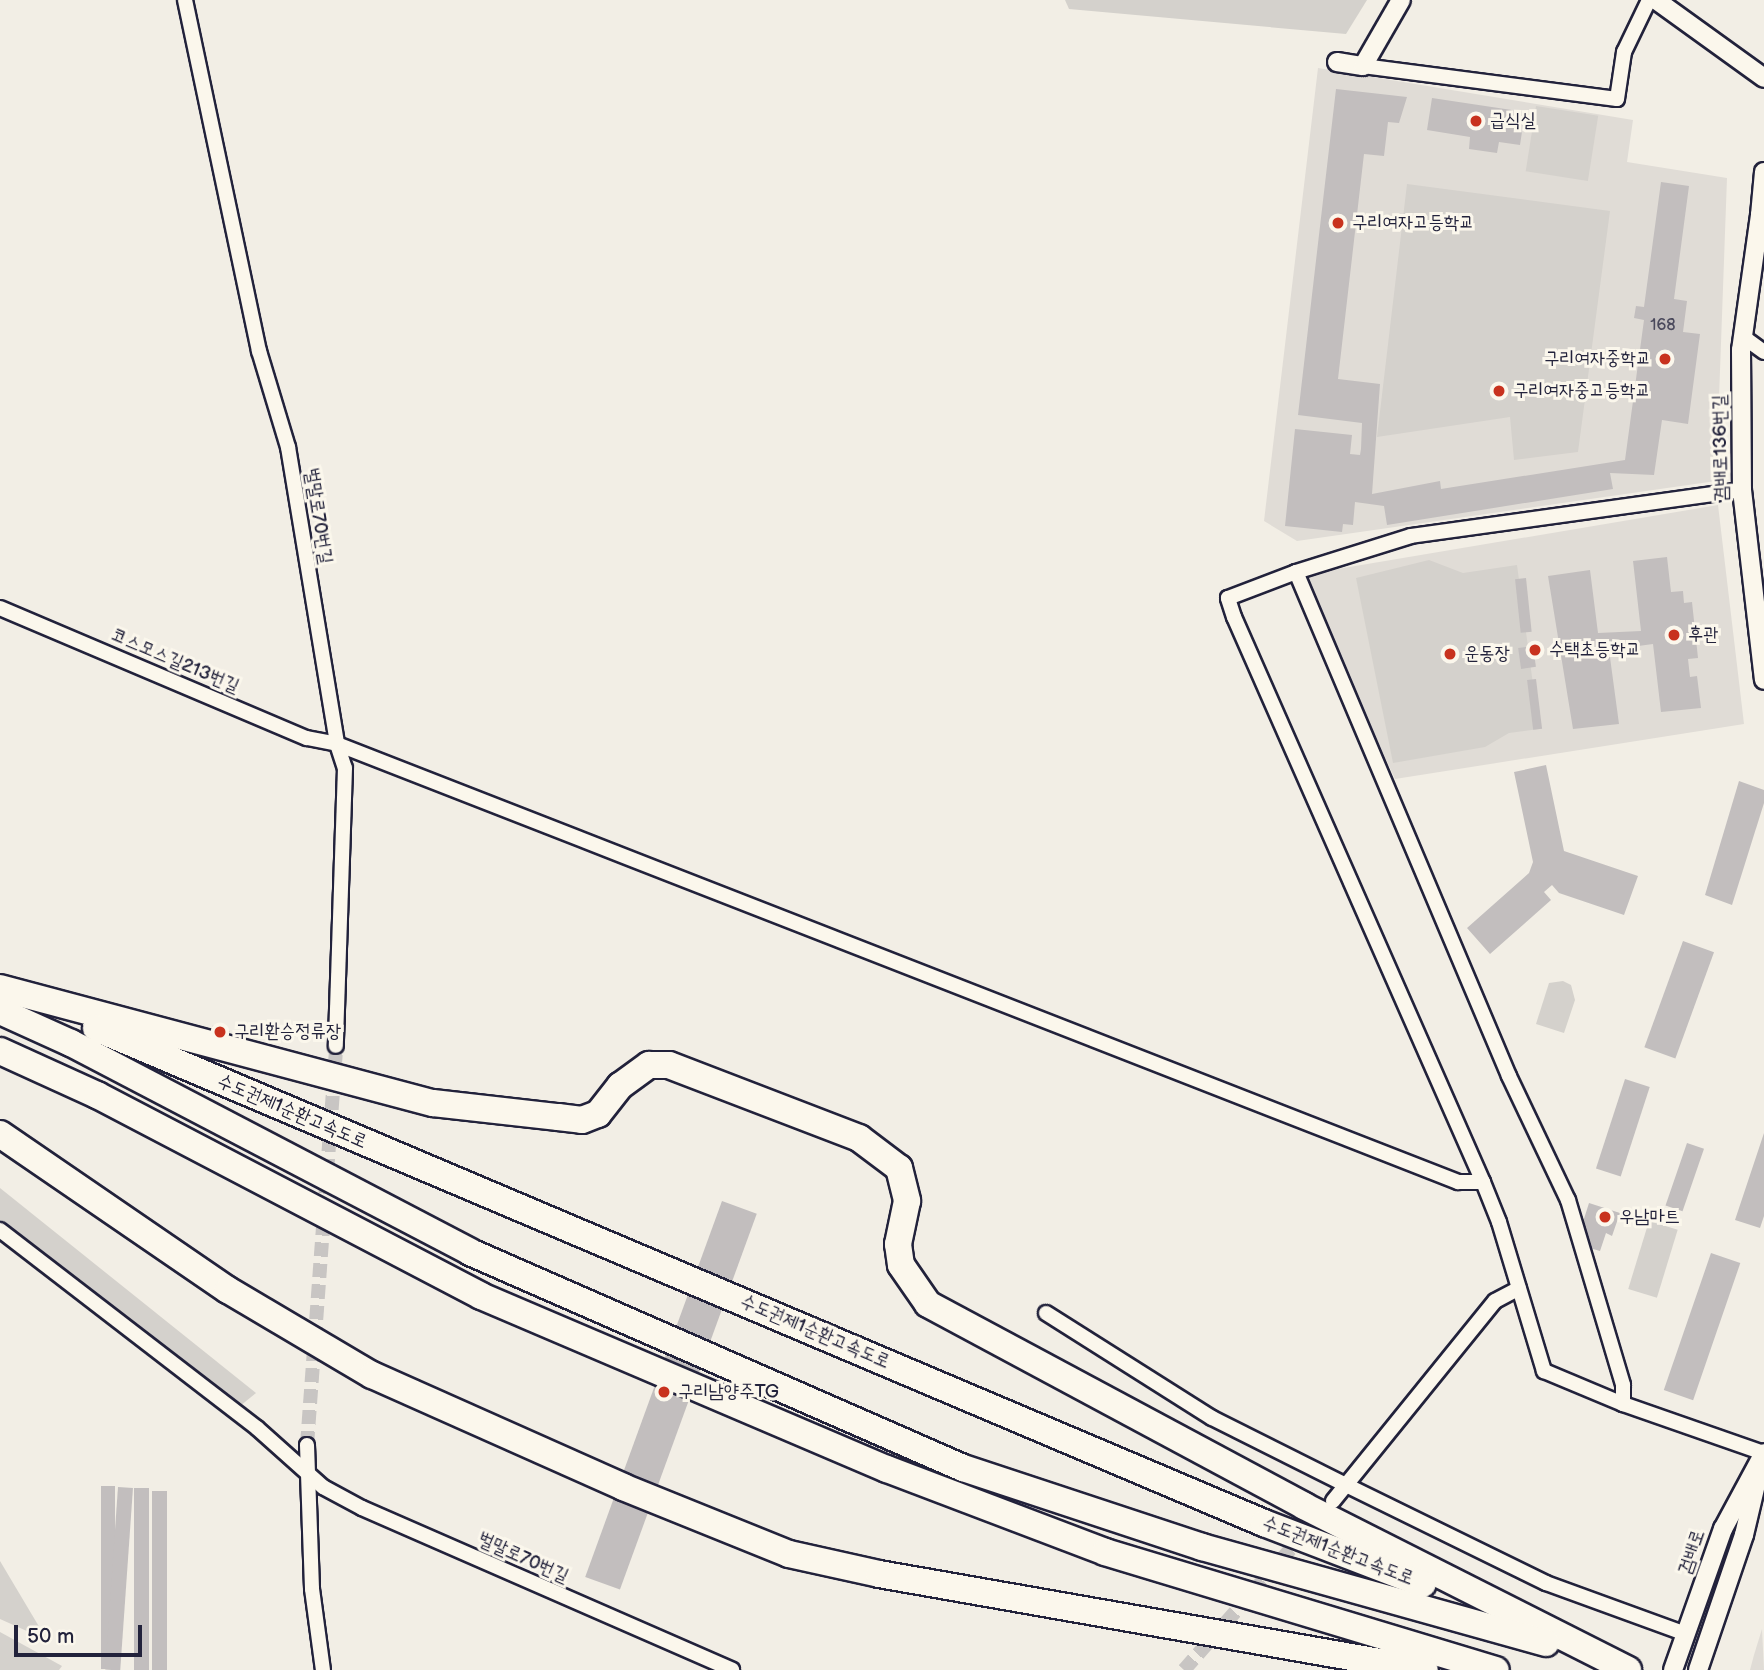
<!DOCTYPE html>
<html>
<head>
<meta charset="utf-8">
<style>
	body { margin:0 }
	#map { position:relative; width:1764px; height:1670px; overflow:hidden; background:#f2eee5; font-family:"Balsamiq Sans","Poor Story",sans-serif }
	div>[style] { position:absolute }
	.built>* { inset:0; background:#e0dcd6 }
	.green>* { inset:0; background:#d4d1cc; transform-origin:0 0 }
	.building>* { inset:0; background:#c2bebe; transform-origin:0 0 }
	.minor-tunnel>* { height:14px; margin-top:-7px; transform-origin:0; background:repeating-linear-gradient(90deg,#c8c5c3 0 14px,transparent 0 21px) }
	.roads { filter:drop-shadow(2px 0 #22223b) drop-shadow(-2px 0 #22223b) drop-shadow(0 2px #22223b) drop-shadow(0 -2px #22223b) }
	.minor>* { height:14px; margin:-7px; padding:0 7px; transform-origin:7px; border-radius:7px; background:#fbf7ec }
	.tertiary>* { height:18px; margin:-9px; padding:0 9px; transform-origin:9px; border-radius:9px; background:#fbf7ec }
	.motorway>* { height:26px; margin:-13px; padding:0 13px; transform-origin:13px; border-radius:13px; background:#fbf7ec }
	.dots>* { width:19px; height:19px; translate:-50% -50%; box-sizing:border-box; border:4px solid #fbf7ec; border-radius:50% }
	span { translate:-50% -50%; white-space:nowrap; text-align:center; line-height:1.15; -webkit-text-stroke:6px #fbf7ec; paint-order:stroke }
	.number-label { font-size:16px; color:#4a495c }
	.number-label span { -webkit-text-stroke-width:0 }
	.poi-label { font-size:19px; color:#22223b }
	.left { translate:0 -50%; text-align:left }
	.right { translate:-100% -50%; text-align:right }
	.street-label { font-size:19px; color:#22223b }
	.scale { position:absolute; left:14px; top:1625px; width:128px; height:32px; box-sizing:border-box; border:4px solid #22223b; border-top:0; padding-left:9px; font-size:21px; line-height:24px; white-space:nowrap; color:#22223b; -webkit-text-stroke:5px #fbf7ec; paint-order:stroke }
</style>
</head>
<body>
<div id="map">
	<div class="built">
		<div style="clip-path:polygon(1318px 68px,1633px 120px,1627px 162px,1727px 178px,1716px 481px,1297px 541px,1264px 521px)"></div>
		<div style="clip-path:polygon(1718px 505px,1744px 724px,1395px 779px,1302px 575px)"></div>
		<div style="clip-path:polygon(1762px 1629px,1764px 1670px,1750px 1670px,1754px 1655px)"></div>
	</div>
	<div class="green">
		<div style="clip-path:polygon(1065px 0,1367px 0,1346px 34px,1069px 9px)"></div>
		<div style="left:1536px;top:106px;width:63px;height:66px;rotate:9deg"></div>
		<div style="clip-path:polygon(1407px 184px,1610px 211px,1578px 452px,1514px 460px,1510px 417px,1377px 437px)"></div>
		<div style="clip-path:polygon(1429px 560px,1463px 573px,1517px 565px,1539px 729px,1509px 733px,1485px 747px,1393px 763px,1356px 578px)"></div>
		<div style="clip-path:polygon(1563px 981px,1571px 985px,1575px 1000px,1564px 1033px,1536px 1024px,1549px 983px)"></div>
		<div style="clip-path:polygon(0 1188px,256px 1393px,240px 1406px,0 1225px)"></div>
		<div style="left:1649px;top:1221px;width:30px;height:71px;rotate:17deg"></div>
		<div style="clip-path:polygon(0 1561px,47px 1640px,0 1619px)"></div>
		<div style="clip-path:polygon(0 1632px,62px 1666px,59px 1670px,0 1670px)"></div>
	</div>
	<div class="building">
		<div style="clip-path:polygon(1336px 89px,1407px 97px,1399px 123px,1388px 122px,1384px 156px,1364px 154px,1338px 379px,1380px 384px,1372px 494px,1440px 481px,1441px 489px,1625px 460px,1644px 320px,1634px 318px,1636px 306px,1644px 307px,1661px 182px,1689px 186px,1674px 299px,1687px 301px,1683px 332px,1700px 334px,1688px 424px,1662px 420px,1654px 475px,1610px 473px,1613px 489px,1387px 525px,1384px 506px,1355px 502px,1353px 525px,1343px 524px,1342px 532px,1285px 526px,1295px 429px,1352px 435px,1350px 454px,1360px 455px,1361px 449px,1362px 423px,1298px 415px)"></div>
		<div style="clip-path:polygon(1432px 98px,1525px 112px,1520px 145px,1499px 142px,1497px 153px,1469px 149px,1470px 137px,1427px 130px)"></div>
		<div style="clip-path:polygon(1667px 557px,1671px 592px,1683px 591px,1684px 603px,1692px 602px,1698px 658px,1688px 659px,1690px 677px,1697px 676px,1701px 708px,1661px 712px,1653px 644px,1609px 650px,1619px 724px,1573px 729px,1548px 576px,1590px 570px,1598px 633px,1641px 631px,1633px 561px)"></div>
		<div style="left:1526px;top:578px;width:54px;height:11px;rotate:84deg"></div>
		<div style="left:1533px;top:646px;width:21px;height:15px;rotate:82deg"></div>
		<div style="left:1536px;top:679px;width:50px;height:9px;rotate:83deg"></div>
		<div style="clip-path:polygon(1546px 765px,1564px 851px,1638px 876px,1624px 915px,1559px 893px,1552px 885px,1544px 892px,1551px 900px,1490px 954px,1467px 928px,1529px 873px,1533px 862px,1514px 772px)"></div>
		<div style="clip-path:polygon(1739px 781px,1764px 790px,1764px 803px,1732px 905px,1705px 895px)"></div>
		<div style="left:1683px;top:941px;width:33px;height:113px;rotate:20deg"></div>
		<div style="clip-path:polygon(213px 1025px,230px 1031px,228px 1039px,210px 1034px)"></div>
		<div style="left:1625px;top:1079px;width:26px;height:94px;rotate:18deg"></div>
		<div style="clip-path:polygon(1764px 1133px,1764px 1216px,1760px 1228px,1735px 1220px)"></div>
		<div style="left:1687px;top:1143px;width:18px;height:66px;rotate:19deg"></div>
		<div style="left:722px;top:1201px;width:37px;height:400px;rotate:20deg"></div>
		<div style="clip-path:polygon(1589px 1203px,1620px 1213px,1612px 1236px,1606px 1233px,1600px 1251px,1576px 1244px)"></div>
		<div style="left:1711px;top:1253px;width:31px;height:145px;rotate:19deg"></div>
		<div style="left:101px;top:1486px;width:14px;height:183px"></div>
		<div style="left:118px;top:1487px;width:15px;height:183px;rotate:4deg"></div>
		<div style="left:134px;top:1488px;width:15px;height:182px"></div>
		<div style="left:152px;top:1491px;width:15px;height:179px"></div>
	</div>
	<div class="minor-tunnel">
		<div style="left:307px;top:1445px;width:400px;rotate:-85.8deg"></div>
		<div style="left:1184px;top:1670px;width:212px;rotate:-48.6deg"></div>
	</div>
	<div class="roads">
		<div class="minor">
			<div style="left:185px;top:0;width:359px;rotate:78.1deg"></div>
			<div style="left:259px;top:351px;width:100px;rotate:73.2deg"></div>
			<div style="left:288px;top:447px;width:301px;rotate:80.6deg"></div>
			<div style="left:337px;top:744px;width:25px;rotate:72deg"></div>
			<div style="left:345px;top:768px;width:278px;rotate:91.9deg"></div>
			<div style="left:1363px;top:66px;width:256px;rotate:7.4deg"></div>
			<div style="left:1617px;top:99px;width:48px;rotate:-81.5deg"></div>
			<div style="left:1624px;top:52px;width:58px;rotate:-64.3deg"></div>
			<div style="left:1742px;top:336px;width:27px;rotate:36deg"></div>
			<div style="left:1742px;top:490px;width:334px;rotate:172.1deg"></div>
			<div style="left:1411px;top:536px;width:121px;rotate:162.6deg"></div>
			<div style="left:1296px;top:572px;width:547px;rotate:67.09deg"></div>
			<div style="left:1509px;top:1076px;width:137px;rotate:64.6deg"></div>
			<div style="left:1568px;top:1200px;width:193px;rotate:73.4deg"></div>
			<div style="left:1623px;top:1385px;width:19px;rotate:90deg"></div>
			<div style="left:1623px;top:1404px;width:149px;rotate:19.2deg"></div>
			<div style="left:0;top:608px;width:333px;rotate:23deg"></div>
			<div style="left:307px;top:738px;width:31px;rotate:11deg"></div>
			<div style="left:337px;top:744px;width:1204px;rotate:21.34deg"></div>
			<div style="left:1458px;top:1182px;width:25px"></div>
			<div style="left:1483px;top:1182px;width:617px;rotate:-113.78deg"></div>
			<div style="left:1234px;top:617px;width:20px;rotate:-108deg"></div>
			<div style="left:1228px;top:598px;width:73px;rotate:-20.9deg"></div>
			<div style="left:1483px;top:1182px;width:43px;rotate:68.2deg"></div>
			<div style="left:1499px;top:1222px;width:156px;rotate:73.2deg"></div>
			<div style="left:1544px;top:1371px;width:86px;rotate:22.7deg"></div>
			<div style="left:0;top:1230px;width:324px;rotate:37.6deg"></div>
			<div style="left:257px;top:1428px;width:89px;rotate:41.8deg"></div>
			<div style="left:323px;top:1487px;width:44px;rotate:28.3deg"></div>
			<div style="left:362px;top:1508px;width:404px;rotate:23.6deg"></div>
			<div style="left:1046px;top:1313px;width:196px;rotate:32.3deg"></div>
			<div style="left:1212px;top:1418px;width:150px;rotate:26.6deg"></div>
			<div style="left:1346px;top:1485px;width:223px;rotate:26.1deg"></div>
			<div style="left:1546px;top:1583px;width:149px;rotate:20deg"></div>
			<div style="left:307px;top:1445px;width:144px;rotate:88deg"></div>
			<div style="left:312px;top:1589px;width:82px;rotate:82.3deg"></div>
			<div style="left:1333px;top:1501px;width:257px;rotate:-51deg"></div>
			<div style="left:1495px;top:1301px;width:27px;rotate:-28deg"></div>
		</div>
		<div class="tertiary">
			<div style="left:1656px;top:0;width:133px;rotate:35.8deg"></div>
			<div style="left:1337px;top:62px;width:26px;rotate:9deg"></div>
			<div style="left:1363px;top:66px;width:76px;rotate:-60.1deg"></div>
			<div style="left:1764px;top:172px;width:43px;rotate:95.3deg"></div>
			<div style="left:1760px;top:215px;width:13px;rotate:-72deg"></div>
			<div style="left:1760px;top:215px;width:136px;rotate:98deg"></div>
			<div style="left:1741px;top:350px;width:140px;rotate:89.6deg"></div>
			<div style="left:1742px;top:490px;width:191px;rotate:83.4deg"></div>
			<div style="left:1673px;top:1670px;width:150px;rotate:-70.5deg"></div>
			<div style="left:1723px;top:1529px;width:86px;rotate:-61.7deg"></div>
			<div style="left:1698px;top:1670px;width:143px;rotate:-71.2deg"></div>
			<div style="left:1744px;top:1535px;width:61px;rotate:-76.7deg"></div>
		</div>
		<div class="motorway">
			<div style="left:0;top:988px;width:448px;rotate:14.9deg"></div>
			<div style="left:433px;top:1103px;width:126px;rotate:6.4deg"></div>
			<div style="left:558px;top:1117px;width:24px;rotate:7deg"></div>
			<div style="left:582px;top:1120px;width:17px;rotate:-21deg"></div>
			<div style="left:598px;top:1114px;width:36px;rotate:-52deg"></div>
			<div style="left:620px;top:1086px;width:36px;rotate:-36deg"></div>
			<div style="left:649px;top:1065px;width:20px"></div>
			<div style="left:669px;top:1065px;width:204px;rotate:21deg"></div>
			<div style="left:859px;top:1138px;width:50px;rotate:36.9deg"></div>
			<div style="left:899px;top:1168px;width:34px;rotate:76deg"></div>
			<div style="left:907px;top:1201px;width:44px;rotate:101.8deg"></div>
			<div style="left:898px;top:1244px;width:21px;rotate:82deg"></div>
			<div style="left:901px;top:1265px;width:47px;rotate:55.3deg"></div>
			<div style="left:928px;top:1304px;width:427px;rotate:28.2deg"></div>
			<div style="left:1304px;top:1506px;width:363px;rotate:26.8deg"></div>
			<div style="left:0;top:1011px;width:78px;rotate:24.3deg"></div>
			<div style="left:71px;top:1043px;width:450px;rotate:27.6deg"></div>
			<div style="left:470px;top:1252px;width:538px;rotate:23.66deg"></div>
			<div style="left:963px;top:1468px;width:252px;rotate:18.3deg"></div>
			<div style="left:1202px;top:1547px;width:357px;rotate:15.6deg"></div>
			<div style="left:96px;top:1028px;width:1269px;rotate:22.97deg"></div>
			<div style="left:1264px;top:1523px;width:170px;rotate:21deg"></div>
			<div style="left:0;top:1051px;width:107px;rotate:24.4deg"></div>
			<div style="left:97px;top:1095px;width:433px;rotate:27.6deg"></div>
			<div style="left:481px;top:1296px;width:441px;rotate:23.1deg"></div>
			<div style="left:887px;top:1469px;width:233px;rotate:20.8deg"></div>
			<div style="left:1105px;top:1552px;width:408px;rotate:16.8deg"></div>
			<div style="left:0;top:1134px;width:276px;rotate:34.4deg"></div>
			<div style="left:228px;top:1290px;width:167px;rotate:30.6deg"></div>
			<div style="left:372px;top:1375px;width:275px;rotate:24deg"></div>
			<div style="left:623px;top:1487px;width:179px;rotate:22deg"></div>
			<div style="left:789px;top:1554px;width:92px;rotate:12.5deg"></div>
			<div style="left:879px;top:1574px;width:554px;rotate:9.97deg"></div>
		</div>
	</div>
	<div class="dots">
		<div style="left:1476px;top:121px;background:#c8321e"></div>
		<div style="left:1338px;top:223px;background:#c8321e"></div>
		<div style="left:1665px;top:359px;background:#c8321e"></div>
		<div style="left:1499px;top:391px;background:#c8321e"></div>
		<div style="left:1674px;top:635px;background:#c8321e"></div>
		<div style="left:1535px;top:650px;background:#c8321e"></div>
		<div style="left:1450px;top:654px;background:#c8321e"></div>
		<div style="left:220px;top:1032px;background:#c8321e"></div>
		<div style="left:1605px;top:1217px;background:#c8321e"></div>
		<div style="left:664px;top:1392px;background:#c8321e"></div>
	</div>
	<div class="number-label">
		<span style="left:1663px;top:326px">168</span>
	</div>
	<div class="poi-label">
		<span class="left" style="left:1490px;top:121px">급식실</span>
		<span class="left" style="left:1352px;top:223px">구리여자고등학교</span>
		<span class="right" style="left:1651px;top:359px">구리여자중학교</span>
		<span class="left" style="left:1513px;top:391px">구리여자중고등학교</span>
		<span class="left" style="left:1688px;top:635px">후관</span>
		<span class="left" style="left:1549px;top:650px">수택초등학교</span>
		<span class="left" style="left:1464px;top:654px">운동장</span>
		<span class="left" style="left:234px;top:1032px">구리환승정류장</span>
		<span class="left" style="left:1619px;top:1217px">우남마트</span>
		<span class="left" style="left:678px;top:1392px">구리남양주TG</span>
	</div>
	<div class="street-label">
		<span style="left:1721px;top:448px;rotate:-91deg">겸배로136번길</span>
		<span style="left:318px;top:516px;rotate:81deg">벌말로70번길</span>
		<span style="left:175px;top:661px;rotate:23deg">코스모스길213번길</span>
		<span style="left:292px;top:1112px;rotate:23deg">수도권제1순환고속도로</span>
		<span style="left:815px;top:1332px;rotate:23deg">수도권제1순환고속도로</span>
		<span style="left:1338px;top:1551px;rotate:21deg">수도권제1순환고속도로</span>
		<span style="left:1692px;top:1552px;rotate:-71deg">검배로</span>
		<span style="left:523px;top:1558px;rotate:24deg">벌말로70번길</span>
	</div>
	<div class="scale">50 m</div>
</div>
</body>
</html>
